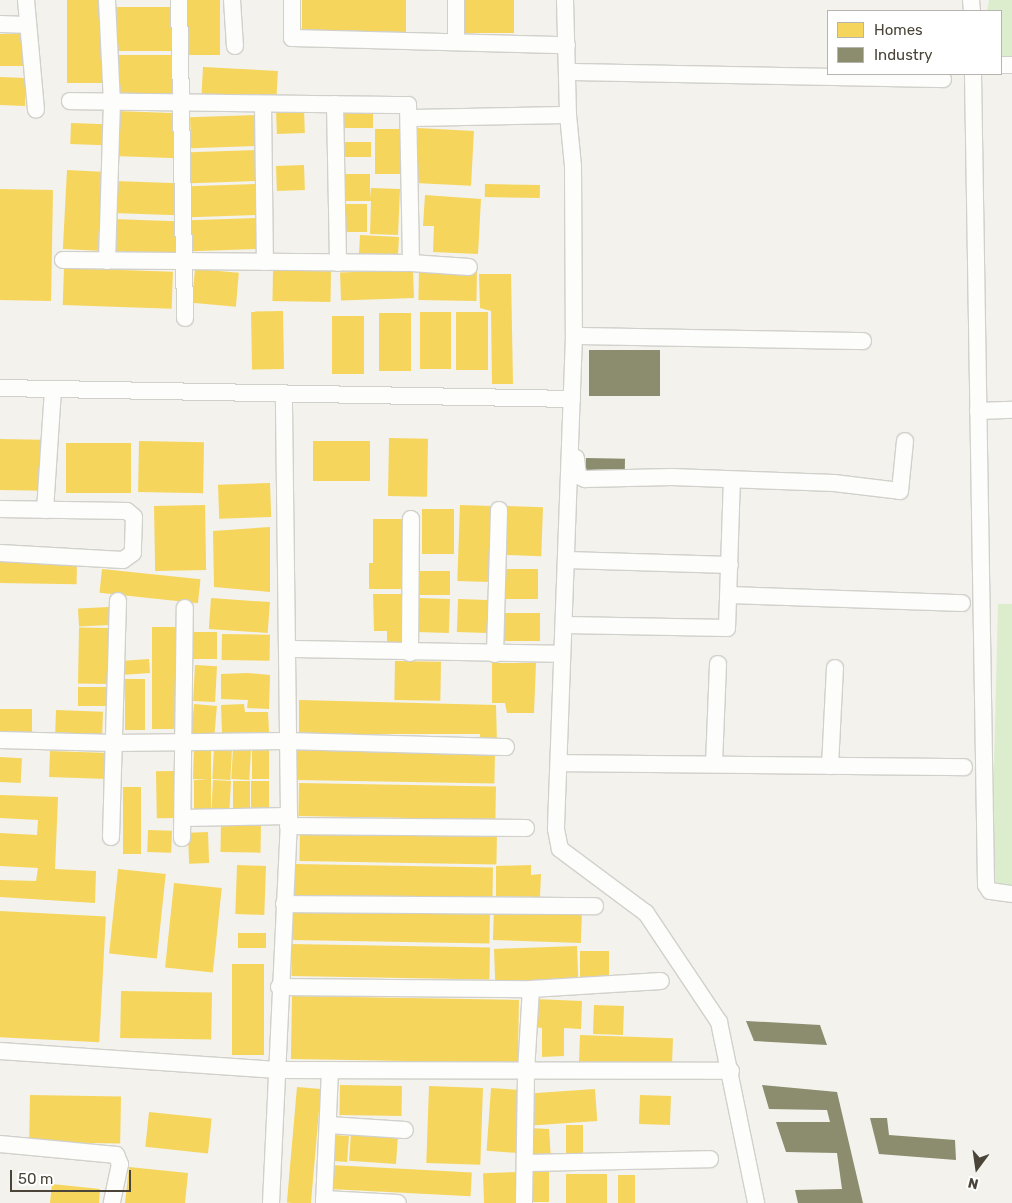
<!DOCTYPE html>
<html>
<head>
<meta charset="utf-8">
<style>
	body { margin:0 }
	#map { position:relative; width:1012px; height:1203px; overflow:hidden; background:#f3f2ed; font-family:Rubik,sans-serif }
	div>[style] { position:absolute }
	.green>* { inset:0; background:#dcedce }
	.homes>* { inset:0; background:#f6d55c; transform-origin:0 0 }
	.industry>* { inset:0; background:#8c8c6e; transform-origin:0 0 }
	.roads { filter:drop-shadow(1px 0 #d1d0cb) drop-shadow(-1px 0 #d1d0cb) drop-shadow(0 1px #d1d0cb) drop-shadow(0 -1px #d1d0cb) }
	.minor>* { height:16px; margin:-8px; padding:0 8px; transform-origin:8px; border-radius:8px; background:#fdfdfc }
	span { translate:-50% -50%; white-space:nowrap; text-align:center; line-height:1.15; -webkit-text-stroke:5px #fff; paint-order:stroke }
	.legend { position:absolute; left:827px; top:10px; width:175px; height:65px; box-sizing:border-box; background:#fff; border:1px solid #b7b5af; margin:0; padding:6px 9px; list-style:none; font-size:15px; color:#4a4538 }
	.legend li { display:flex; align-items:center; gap:10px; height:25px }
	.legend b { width:25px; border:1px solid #b7b5af }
	.north { position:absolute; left:952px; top:1143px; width:50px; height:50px; -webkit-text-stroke:4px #fff; paint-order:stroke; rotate:194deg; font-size:14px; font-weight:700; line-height:20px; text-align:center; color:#4a4538 }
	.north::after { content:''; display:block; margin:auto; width:18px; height:22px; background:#4a4538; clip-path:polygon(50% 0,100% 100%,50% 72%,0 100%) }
	.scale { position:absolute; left:10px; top:1170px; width:121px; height:22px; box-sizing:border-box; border:2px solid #4a4538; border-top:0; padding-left:6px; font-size:15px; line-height:18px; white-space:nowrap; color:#4a4538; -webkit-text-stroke:4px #fff; paint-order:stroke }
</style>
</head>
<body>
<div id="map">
	<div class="green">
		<div style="clip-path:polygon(989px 0,1012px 0,1012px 56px,1001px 57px,1001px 11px,987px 11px)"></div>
		<div style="clip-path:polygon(998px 604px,1012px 604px,1012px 889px,991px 887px)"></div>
	</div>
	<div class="homes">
		<div style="left:67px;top:0;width:35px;height:83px"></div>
		<div style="left:186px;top:0;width:34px;height:55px"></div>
		<div style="left:302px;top:0;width:104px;height:32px"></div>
		<div style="left:463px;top:0;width:51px;height:33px"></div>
		<div style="left:115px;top:7px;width:58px;height:44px"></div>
		<div style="left:0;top:34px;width:23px;height:32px"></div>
		<div style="left:116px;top:55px;width:58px;height:44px"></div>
		<div style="left:203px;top:67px;width:75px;height:30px;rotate:3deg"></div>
		<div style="left:0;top:77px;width:26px;height:28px;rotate:2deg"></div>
		<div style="left:304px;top:109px;width:24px;height:28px;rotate:88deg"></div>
		<div style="left:116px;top:111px;width:63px;height:45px;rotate:2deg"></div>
		<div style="left:344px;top:113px;width:29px;height:15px"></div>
		<div style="left:256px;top:115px;width:31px;height:66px;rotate:88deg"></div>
		<div style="left:71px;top:123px;width:34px;height:21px;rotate:2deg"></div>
		<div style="left:418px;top:128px;width:56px;height:55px;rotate:3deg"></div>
		<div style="left:375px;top:129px;width:26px;height:45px"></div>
		<div style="left:371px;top:142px;width:15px;height:28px;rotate:90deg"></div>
		<div style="left:256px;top:150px;width:31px;height:66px;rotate:88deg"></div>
		<div style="left:304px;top:165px;width:25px;height:28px;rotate:88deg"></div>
		<div style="left:67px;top:170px;width:35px;height:79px;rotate:3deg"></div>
		<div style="clip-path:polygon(340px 174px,370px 174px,370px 198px,371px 188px,400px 189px,398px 235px,370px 234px,371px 201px,341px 201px)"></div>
		<div style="left:115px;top:181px;width:63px;height:32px;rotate:2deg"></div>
		<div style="left:256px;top:184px;width:31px;height:67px;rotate:88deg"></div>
		<div style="left:485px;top:184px;width:55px;height:13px;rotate:1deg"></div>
		<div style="left:0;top:189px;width:53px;height:111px;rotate:1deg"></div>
		<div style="clip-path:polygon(425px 195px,481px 199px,478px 254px,433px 252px,434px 226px,423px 226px)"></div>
		<div style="left:367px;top:204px;width:28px;height:30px;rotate:90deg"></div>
		<div style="left:257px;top:218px;width:31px;height:67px;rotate:88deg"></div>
		<div style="left:113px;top:219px;width:63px;height:32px;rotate:2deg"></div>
		<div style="left:360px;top:235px;width:39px;height:23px;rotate:3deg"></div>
		<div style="left:64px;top:268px;width:109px;height:37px;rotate:2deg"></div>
		<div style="left:419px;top:268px;width:58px;height:32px;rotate:1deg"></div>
		<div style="left:195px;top:269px;width:44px;height:34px;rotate:5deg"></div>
		<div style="left:273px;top:270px;width:58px;height:31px;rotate:1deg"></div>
		<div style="left:413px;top:270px;width:28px;height:73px;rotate:88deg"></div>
		<div style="clip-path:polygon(479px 274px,511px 274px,513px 384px,492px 384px,491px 311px,480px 308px)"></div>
		<div style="left:283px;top:311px;width:58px;height:32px;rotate:89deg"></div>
		<div style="left:420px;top:312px;width:31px;height:57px"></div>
		<div style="left:456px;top:312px;width:32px;height:58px"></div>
		<div style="left:411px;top:313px;width:58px;height:32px;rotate:90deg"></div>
		<div style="left:332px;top:316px;width:32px;height:58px"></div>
		<div style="left:389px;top:438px;width:39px;height:58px;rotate:1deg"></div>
		<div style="left:0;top:439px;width:43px;height:51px;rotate:1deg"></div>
		<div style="left:139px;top:441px;width:65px;height:51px;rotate:1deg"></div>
		<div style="left:313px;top:441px;width:57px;height:40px"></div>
		<div style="left:66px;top:443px;width:65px;height:50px"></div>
		<div style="left:270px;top:483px;width:34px;height:52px;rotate:88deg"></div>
		<div style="left:205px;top:505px;width:65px;height:51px;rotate:89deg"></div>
		<div style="left:460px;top:505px;width:32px;height:76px;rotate:2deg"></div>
		<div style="left:507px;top:506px;width:36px;height:49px;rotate:2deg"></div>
		<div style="left:422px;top:509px;width:32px;height:45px"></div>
		<div style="clip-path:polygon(373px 519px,408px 519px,407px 589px,369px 589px,369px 563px,373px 563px)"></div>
		<div style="clip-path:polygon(270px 527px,270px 592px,214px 587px,213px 531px)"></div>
		<div style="left:0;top:559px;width:77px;height:24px;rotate:1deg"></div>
		<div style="left:102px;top:569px;width:99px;height:24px;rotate:6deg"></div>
		<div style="left:502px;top:569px;width:36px;height:30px"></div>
		<div style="left:418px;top:571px;width:32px;height:24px"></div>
		<div style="clip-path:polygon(373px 594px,407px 594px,407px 642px,387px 642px,387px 631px,374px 631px)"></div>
		<div style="left:211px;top:598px;width:59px;height:31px;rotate:4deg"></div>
		<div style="left:418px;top:598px;width:32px;height:34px;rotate:2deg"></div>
		<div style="left:458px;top:599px;width:30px;height:33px;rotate:2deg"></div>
		<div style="left:109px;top:607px;width:18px;height:31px;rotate:87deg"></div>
		<div style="left:504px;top:613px;width:36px;height:28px"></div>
		<div style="left:152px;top:627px;width:26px;height:102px"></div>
		<div style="left:110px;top:628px;width:56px;height:31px;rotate:91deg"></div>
		<div style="left:193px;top:632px;width:24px;height:27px"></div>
		<div style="left:222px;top:634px;width:48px;height:26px;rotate:1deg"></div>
		<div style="left:149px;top:659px;width:14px;height:25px;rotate:86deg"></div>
		<div style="left:395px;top:661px;width:46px;height:39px;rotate:1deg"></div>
		<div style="clip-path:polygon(492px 663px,536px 663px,534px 713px,507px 713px,505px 703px,492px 703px)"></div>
		<div style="left:195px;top:665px;width:22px;height:36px;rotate:3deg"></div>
		<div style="clip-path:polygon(248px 673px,270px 675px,269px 709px,247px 708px,248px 700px,221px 699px,221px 674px)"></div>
		<div style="left:125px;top:679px;width:20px;height:51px"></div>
		<div style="left:109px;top:687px;width:19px;height:31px;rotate:90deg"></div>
		<div style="clip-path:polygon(299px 700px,496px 705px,497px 744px,479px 744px,480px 734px,299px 734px)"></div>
		<div style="left:194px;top:704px;width:23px;height:31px;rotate:5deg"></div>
		<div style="clip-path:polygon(244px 704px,245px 712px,268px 712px,269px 732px,222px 733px,221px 705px)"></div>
		<div style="left:0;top:709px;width:32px;height:24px"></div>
		<div style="left:56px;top:710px;width:47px;height:26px;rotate:2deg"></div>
		<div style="clip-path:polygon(194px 748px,211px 749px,211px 811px,194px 811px,194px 780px,208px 779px,193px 779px)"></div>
		<div style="left:214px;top:748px;width:18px;height:31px;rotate:3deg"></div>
		<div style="left:233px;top:748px;width:18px;height:31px;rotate:3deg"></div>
		<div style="left:252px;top:748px;width:17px;height:31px"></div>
		<div style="left:297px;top:748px;width:198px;height:32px;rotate:1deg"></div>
		<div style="left:50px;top:751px;width:59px;height:26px;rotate:2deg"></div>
		<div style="left:0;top:757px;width:22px;height:25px;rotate:3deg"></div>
		<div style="left:174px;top:771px;width:47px;height:18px;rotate:89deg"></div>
		<div style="left:213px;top:780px;width:18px;height:31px;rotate:3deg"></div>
		<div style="left:233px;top:781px;width:17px;height:31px"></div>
		<div style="left:251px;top:781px;width:18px;height:31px"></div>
		<div style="left:299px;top:783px;width:197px;height:33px;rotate:1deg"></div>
		<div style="left:123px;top:787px;width:18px;height:67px"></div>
		<div style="clip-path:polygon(0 795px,58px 797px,55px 869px,96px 871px,95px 903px,0 897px,0 880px,36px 881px,38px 868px,0 866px,0 833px,37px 835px,38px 820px,0 818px)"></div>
		<div style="left:221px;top:822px;width:40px;height:30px;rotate:1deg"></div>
		<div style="left:300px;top:829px;width:197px;height:32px;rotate:1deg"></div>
		<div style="left:148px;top:830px;width:24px;height:22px;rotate:2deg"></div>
		<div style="left:208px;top:832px;width:31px;height:20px;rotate:88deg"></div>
		<div style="left:295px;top:864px;width:198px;height:33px;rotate:1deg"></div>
		<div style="left:237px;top:865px;width:29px;height:49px;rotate:2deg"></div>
		<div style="clip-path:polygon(531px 865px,531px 875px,541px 874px,540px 897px,496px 896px,496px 866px)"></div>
		<div style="left:118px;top:869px;width:48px;height:85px;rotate:6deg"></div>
		<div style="left:174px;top:883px;width:48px;height:85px;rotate:6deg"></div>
		<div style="left:293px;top:908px;width:197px;height:32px;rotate:1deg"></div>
		<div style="left:582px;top:910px;width:33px;height:88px;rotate:92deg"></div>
		<div style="left:0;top:911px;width:106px;height:126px;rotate:3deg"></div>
		<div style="left:238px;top:933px;width:28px;height:15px"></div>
		<div style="left:292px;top:944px;width:198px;height:32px;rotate:1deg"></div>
		<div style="left:577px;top:946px;width:33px;height:83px;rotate:88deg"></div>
		<div style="left:580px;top:951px;width:29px;height:28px"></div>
		<div style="left:232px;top:964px;width:32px;height:91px"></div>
		<div style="left:121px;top:991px;width:91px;height:47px;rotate:1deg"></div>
		<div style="left:292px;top:996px;width:227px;height:63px;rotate:1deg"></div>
		<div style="clip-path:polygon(535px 999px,582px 1001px,581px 1029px,564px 1028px,564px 1056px,542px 1057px,542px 1028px,533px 1027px)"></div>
		<div style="left:594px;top:1005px;width:30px;height:29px;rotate:2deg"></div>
		<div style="left:580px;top:1035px;width:93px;height:31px;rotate:2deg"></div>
		<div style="left:340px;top:1085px;width:62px;height:30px;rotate:1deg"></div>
		<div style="left:429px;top:1086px;width:54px;height:77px;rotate:2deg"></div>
		<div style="left:297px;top:1087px;width:24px;height:116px;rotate:5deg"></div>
		<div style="left:491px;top:1088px;width:30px;height:63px;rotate:4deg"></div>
		<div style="left:595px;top:1089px;width:32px;height:66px;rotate:86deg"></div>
		<div style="left:30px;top:1095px;width:91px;height:47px;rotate:1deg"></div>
		<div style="left:640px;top:1095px;width:31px;height:29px;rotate:2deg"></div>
		<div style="left:149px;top:1112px;width:63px;height:35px;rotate:6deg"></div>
		<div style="left:566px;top:1125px;width:17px;height:31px"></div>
		<div style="clip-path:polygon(529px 1128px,549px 1129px,551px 1159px,528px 1157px)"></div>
		<div style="left:335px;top:1135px;width:14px;height:26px;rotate:4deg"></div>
		<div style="left:398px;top:1135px;width:29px;height:47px;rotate:94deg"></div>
		<div style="left:331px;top:1165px;width:141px;height:24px;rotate:3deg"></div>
		<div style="clip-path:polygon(129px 1167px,188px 1173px,185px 1203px,125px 1203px)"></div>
		<div style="left:549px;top:1171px;width:31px;height:17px;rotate:90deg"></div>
		<div style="left:518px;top:1172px;width:31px;height:35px;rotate:88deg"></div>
		<div style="left:566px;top:1174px;width:41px;height:29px"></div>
		<div style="left:635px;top:1175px;width:28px;height:17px;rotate:90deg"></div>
		<div style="clip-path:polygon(52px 1184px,100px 1189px,99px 1203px,50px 1203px)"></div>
	</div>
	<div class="industry">
		<div style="left:589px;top:350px;width:71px;height:46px"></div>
		<div style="left:586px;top:458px;width:39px;height:17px;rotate:1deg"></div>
		<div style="clip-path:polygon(746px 1021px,820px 1025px,827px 1045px,754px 1041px)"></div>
		<div style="clip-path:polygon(762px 1085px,837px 1092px,863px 1203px,798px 1203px,795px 1190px,842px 1189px,837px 1153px,786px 1152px,776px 1122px,830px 1122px,827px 1110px,769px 1109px)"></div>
		<div style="clip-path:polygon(870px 1118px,887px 1118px,889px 1135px,955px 1140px,956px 1160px,879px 1154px)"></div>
	</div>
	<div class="roads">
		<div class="minor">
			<div style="left:26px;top:0;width:110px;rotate:84.8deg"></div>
			<div style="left:179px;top:0;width:318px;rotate:88.9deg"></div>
			<div style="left:232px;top:0;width:46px;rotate:86.3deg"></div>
			<div style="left:292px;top:0;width:38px;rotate:90deg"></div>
			<div style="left:292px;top:38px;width:275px;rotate:1.5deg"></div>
			<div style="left:565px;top:0;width:115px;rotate:88.5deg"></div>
			<div style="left:568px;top:115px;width:51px;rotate:84.4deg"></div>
			<div style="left:573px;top:166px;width:170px;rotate:89.7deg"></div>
			<div style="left:574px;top:336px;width:493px;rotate:92.1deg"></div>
			<div style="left:556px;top:829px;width:20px;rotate:79deg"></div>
			<div style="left:560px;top:849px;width:107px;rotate:36.7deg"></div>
			<div style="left:646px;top:913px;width:131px;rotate:56.2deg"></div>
			<div style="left:719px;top:1022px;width:185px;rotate:78.4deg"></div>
			<div style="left:971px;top:0;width:11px;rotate:85deg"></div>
			<div style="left:0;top:24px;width:25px;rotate:2deg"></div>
			<div style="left:456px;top:42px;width:42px;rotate:-90deg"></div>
			<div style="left:1001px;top:65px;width:11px"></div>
			<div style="left:568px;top:72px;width:375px;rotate:1.1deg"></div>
			<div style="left:973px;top:74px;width:811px;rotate:89.08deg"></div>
			<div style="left:986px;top:885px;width:7px;rotate:56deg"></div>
			<div style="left:990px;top:891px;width:22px;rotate:8deg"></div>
			<div style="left:70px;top:101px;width:338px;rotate:0.7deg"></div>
			<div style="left:408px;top:105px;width:158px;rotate:88.9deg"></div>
			<div style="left:263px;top:104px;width:158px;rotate:89.3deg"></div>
			<div style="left:335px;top:104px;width:159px;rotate:88.9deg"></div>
			<div style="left:409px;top:118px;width:159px;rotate:-1.1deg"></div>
			<div style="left:63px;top:260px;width:348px;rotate:0.5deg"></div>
			<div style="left:411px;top:263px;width:58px;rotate:3.9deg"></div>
			<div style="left:107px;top:261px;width:158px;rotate:-88.2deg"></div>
			<div style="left:112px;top:103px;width:103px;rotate:-92.8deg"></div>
			<div style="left:574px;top:336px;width:289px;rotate:1deg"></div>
			<div style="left:0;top:388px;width:572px;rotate:1.1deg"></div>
			<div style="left:978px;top:411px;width:34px;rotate:-2deg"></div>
			<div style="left:576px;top:458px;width:18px;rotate:84deg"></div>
			<div style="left:578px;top:476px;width:8px;rotate:23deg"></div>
			<div style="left:585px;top:479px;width:87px;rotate:-1.3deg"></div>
			<div style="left:672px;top:477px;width:162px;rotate:2.1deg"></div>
			<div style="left:834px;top:483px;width:66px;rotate:6.9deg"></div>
			<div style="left:900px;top:491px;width:50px;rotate:-84.3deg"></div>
			<div style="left:0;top:509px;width:127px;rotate:0.9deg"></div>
			<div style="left:127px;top:511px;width:9px;rotate:41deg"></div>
			<div style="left:134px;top:517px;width:36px;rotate:92deg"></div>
			<div style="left:133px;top:553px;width:12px;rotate:145deg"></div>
			<div style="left:123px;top:560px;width:123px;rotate:-176.7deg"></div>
			<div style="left:45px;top:510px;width:120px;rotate:-86.2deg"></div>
			<div style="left:567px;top:560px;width:163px;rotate:1.8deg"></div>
			<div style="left:730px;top:595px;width:232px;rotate:2deg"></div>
			<div style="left:565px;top:625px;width:162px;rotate:1.1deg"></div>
			<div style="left:727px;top:628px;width:147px;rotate:-88.1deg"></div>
			<div style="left:289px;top:649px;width:273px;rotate:1deg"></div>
			<div style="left:410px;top:653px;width:134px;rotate:-89.6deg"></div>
			<div style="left:495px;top:654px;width:144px;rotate:-88.4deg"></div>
			<div style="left:0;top:740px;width:114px;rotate:1.5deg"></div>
			<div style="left:114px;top:743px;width:173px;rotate:-0.7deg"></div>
			<div style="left:287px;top:741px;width:219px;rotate:1.6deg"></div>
			<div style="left:559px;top:763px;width:405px;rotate:0.6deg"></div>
			<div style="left:714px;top:764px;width:100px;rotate:-87.7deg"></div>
			<div style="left:830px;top:766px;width:98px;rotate:-87.1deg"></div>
			<div style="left:183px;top:818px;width:106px;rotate:-1.1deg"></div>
			<div style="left:288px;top:826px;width:238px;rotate:0.5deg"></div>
			<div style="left:111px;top:837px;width:236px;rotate:-88.3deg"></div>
			<div style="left:182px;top:838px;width:230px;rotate:-89.3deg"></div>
			<div style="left:284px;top:904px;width:311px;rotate:0.4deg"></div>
			<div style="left:279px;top:987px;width:252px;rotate:0.5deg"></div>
			<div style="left:531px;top:989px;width:130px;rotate:-3.5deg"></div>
			<div style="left:0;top:1051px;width:278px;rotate:3.9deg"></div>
			<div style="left:277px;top:1070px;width:454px;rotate:0.1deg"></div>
			<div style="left:329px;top:1125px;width:76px;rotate:3.8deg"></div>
			<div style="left:0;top:1144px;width:117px;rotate:5.4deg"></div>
			<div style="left:116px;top:1155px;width:10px;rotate:66deg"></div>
			<div style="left:120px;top:1164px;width:40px;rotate:102deg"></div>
			<div style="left:525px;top:1163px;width:185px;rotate:-1.2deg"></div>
			<div style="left:324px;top:1199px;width:74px;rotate:3.1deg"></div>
			<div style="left:271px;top:1203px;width:387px;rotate:-87.3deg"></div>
			<div style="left:289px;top:816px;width:420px;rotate:-90.7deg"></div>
			<div style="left:324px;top:1203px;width:133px;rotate:-87.4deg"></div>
			<div style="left:524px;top:1203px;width:131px;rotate:-89.1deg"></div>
			<div style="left:526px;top:1072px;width:83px;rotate:-86.6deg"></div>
		</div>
	</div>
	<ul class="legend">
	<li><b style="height:14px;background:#f6d55c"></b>Homes</li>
	<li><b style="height:14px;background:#8c8c6e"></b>Industry</li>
	</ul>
	<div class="north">N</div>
	<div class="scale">50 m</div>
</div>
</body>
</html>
